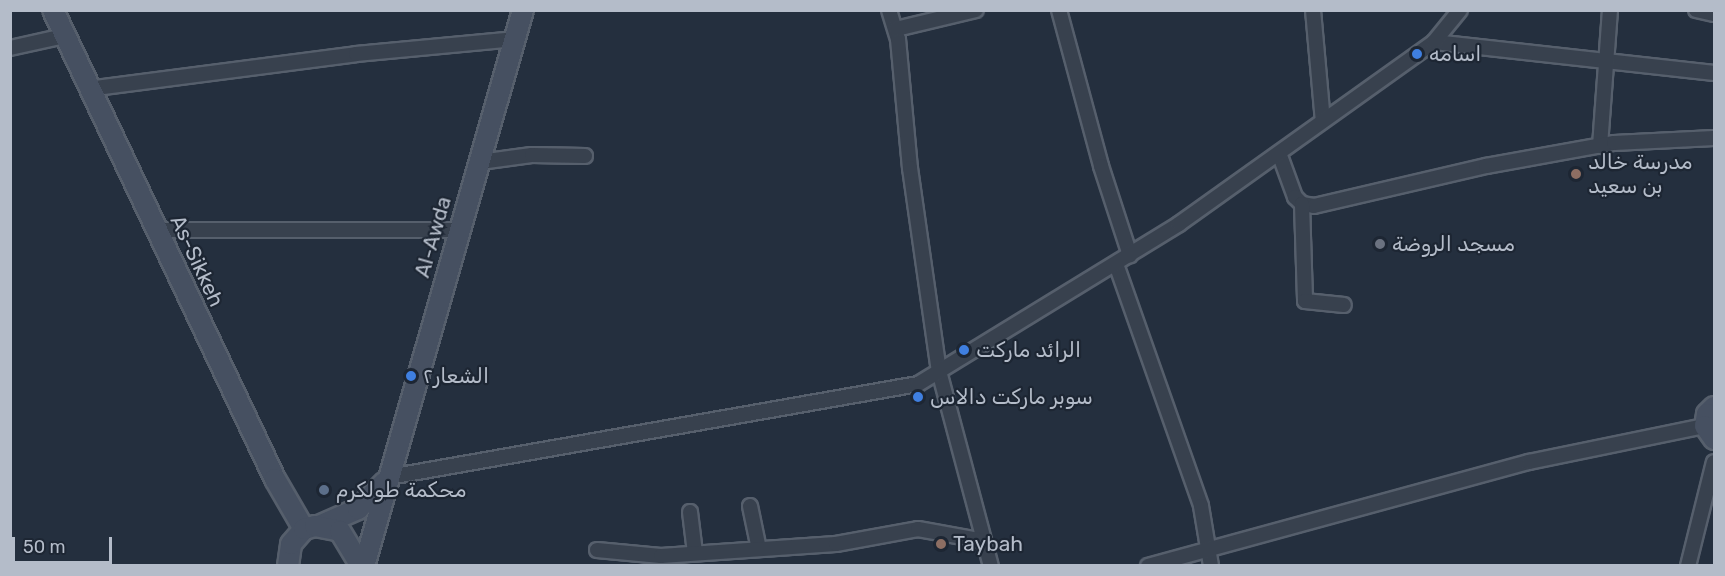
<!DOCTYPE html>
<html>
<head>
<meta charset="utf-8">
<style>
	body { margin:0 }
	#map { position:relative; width:1725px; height:576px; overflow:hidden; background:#242f3e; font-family:Rubik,"Noto Sans Arabic",sans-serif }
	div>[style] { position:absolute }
	.roads { filter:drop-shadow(2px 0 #565f6c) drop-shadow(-2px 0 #565f6c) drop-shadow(0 2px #565f6c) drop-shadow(0 -2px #565f6c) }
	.street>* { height:14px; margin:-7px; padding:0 7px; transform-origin:7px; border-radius:7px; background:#38414e }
	.secondary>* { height:20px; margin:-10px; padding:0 10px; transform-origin:10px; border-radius:10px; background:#465061 }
	.dots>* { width:16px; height:16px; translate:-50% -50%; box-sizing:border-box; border:3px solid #1d2633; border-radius:50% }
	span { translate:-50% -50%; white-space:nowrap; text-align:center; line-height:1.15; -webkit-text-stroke:4.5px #1d2633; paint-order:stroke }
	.poi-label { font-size:21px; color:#b4bcc9 }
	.left { translate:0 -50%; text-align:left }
	.street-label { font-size:21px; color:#b4bcc9 }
	.frame { position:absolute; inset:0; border:12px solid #b4bcc9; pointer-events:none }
	.scale { position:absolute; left:12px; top:537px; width:100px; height:27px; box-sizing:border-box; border:3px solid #b4bcc9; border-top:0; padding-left:8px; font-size:18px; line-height:21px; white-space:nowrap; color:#b4bcc9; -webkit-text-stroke:4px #1d2633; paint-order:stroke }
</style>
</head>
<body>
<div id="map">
	<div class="roads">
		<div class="street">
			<div style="left:889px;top:10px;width:30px;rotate:73deg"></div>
			<div style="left:898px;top:39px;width:130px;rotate:84.7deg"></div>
			<div style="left:910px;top:168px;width:205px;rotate:81.9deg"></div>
			<div style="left:939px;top:371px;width:202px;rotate:75.1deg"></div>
			<div style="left:1059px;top:10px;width:162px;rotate:74.9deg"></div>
			<div style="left:1101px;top:166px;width:94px;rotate:72deg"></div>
			<div style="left:1313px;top:10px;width:111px;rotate:84.9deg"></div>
			<div style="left:1696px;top:10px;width:18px;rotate:13deg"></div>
			<div style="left:896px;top:29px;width:82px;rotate:-13.4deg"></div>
			<div style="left:1434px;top:42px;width:282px;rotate:6.3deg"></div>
			<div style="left:10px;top:48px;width:55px;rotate:-12.5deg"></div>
			<div style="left:88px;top:89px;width:270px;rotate:-7.4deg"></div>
			<div style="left:356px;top:54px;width:160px;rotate:-5.4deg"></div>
			<div style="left:1600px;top:146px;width:136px;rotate:-85.8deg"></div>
			<div style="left:1279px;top:153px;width:47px;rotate:70deg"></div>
			<div style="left:1295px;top:197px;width:10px;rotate:45deg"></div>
			<div style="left:1302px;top:204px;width:12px;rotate:9deg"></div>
			<div style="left:1314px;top:206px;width:177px;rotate:-13.1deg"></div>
			<div style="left:1486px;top:166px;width:130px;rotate:-10.2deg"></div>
			<div style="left:1614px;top:143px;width:100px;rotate:-2.9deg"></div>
			<div style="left:480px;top:162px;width:52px;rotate:-7.7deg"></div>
			<div style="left:532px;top:155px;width:53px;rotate:1.1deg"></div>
			<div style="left:1302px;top:204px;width:97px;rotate:88.2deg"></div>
			<div style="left:1305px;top:301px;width:39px;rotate:6deg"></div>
			<div style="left:155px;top:230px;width:305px"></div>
			<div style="left:1116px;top:264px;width:256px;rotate:70.6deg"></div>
			<div style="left:1201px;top:506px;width:61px;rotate:80.5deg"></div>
			<div style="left:389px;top:477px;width:537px;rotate:-9.97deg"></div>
			<div style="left:918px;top:384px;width:306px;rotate:-31.5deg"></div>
			<div style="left:1179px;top:224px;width:313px;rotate:-35.5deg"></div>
			<div style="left:1434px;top:42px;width:41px;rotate:-50.9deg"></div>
			<div style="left:750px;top:506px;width:44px;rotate:78.2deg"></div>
			<div style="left:690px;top:512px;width:41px;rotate:83deg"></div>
			<div style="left:597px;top:550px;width:64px;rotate:5.4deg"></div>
			<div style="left:661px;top:556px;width:175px;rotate:-3.9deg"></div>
			<div style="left:836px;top:544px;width:83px;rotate:-10.4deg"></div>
			<div style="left:918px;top:529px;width:67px;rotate:10.3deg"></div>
			<div style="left:1148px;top:566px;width:395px;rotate:-15.3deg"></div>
			<div style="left:1529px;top:462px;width:180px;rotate:-11.6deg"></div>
			<div style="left:1688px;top:566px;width:107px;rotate:-76deg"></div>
		</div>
		<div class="secondary">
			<div style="left:53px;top:10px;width:519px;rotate:64.67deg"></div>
			<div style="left:275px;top:479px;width:58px;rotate:59.9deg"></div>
			<div style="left:1714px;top:407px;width:10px;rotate:135deg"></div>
			<div style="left:1707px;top:414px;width:12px;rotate:99deg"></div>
			<div style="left:1705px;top:426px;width:16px;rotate:55deg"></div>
			<div style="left:319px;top:526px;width:43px;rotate:-23.6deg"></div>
			<div style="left:358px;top:509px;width:38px;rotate:-45deg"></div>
			<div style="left:288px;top:566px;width:22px;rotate:-82deg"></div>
			<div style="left:291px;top:544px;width:20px;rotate:-49deg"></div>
			<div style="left:304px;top:529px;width:11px;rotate:-15deg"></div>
			<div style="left:315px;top:526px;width:25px;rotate:11deg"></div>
			<div style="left:340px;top:531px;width:41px;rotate:59deg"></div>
			<div style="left:364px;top:566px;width:578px;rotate:-74.04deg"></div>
		</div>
	</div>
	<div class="dots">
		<div style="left:1417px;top:54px;background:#3f7fe0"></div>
		<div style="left:1576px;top:174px;background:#8d6e63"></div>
		<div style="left:1380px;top:244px;background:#6b7280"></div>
		<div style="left:964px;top:350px;background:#3f7fe0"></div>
		<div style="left:411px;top:376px;background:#3f7fe0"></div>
		<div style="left:918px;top:397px;background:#3f7fe0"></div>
		<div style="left:324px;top:490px;background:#5c6f8a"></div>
		<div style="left:941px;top:544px;background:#8d6e63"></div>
	</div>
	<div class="poi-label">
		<span class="left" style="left:1429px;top:54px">اسامه</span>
		<span class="left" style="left:1588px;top:174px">مدرسة خالد<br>بن سعيد</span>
		<span class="left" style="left:1392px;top:244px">مسجد الروضة</span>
		<span class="left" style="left:976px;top:350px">الرائد ماركت</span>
		<span class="left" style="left:423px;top:376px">الشعار٢</span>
		<span class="left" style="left:930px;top:397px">سوبر ماركت دالاس</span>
		<span class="left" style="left:336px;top:490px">محكمة طولكرم</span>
		<span class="left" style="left:953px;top:544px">Taybah</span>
	</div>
	<div class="street-label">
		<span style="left:433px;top:237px;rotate:-74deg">Al-Awda</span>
		<span style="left:197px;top:261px;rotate:65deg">As-Sikkeh</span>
	</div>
	<div class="frame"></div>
	<div class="scale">50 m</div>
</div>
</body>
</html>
